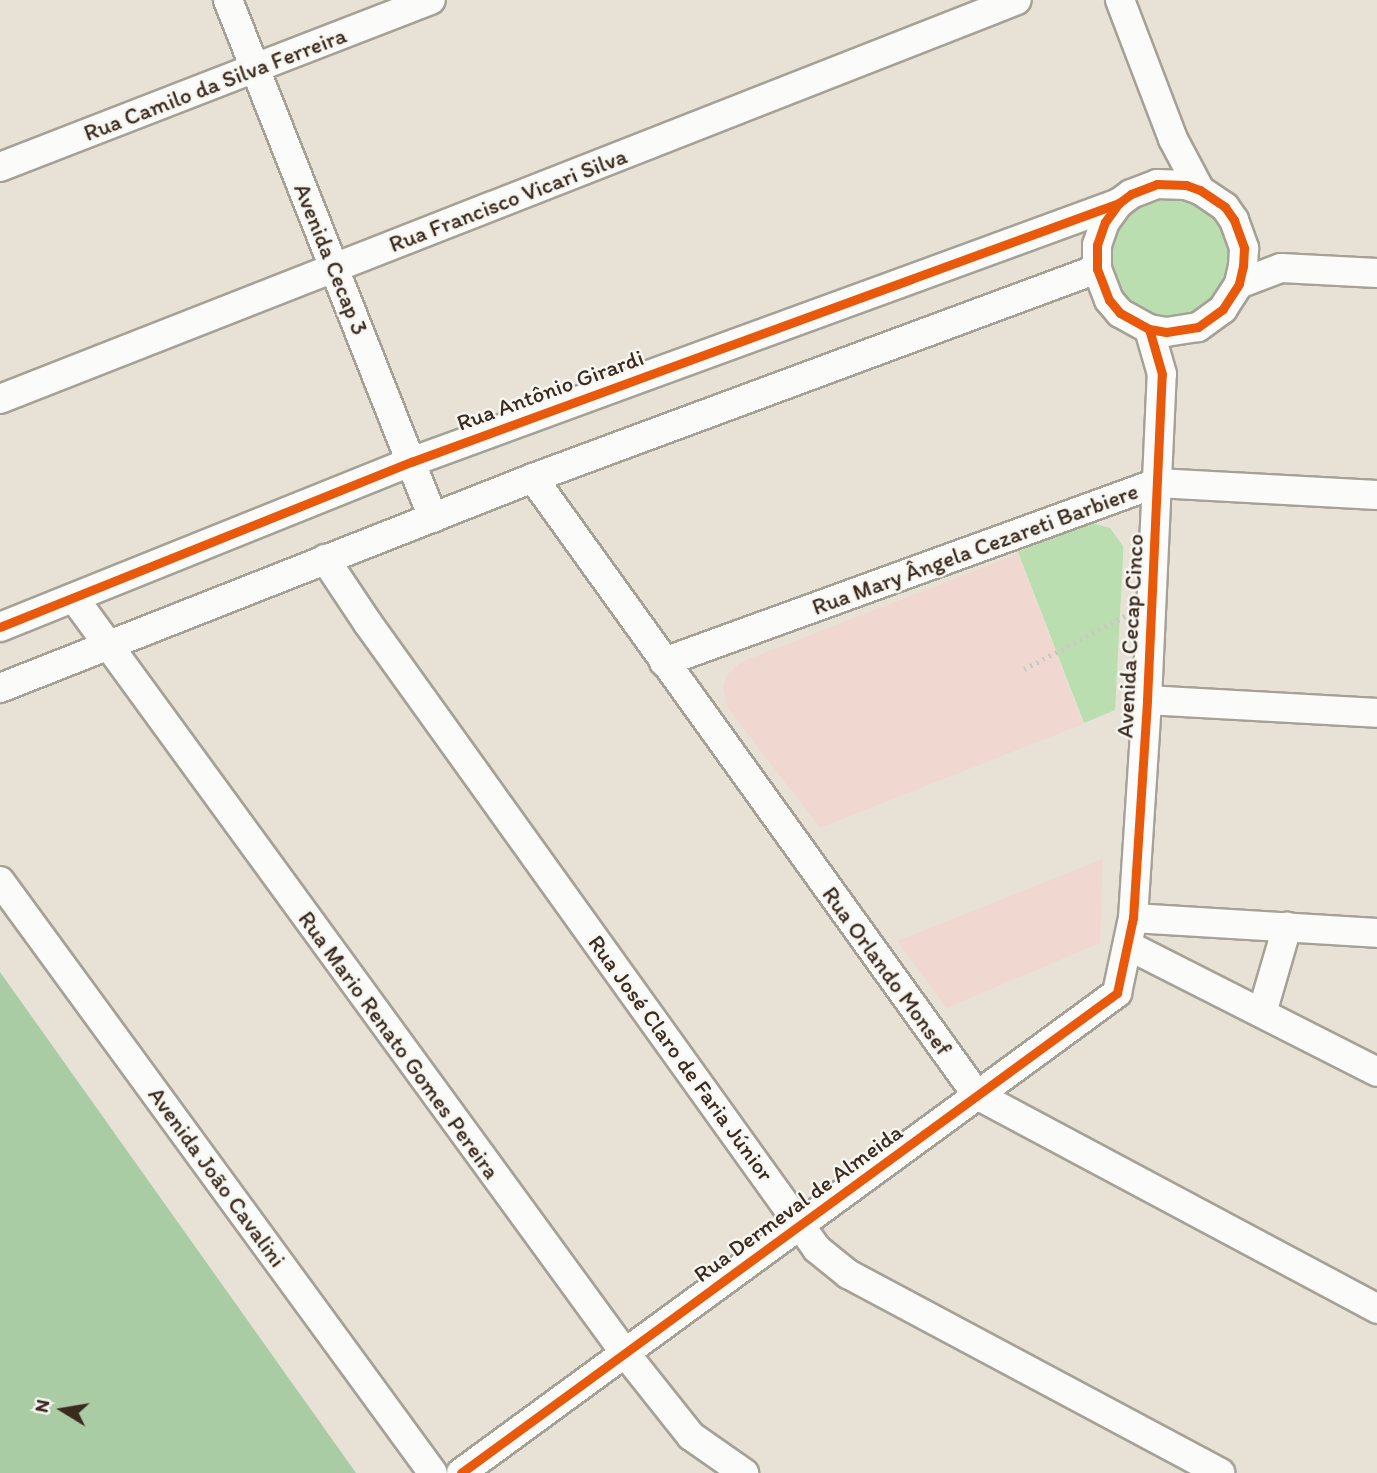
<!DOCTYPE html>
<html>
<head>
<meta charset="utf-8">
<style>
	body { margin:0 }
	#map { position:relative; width:1377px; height:1473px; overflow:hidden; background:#e7e2d5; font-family:Itim,sans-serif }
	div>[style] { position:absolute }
	.built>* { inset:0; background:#f0d8d1 }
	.green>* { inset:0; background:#badeb0 }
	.round { border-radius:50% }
	.forest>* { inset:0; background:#aacca4 }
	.path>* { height:4.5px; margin-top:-2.25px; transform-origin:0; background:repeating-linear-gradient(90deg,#cbc8c4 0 2px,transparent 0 7px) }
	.roads { filter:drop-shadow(2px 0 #a6a197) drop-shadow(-2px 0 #a6a197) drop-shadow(0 2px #a6a197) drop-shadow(0 -2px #a6a197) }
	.minor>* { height:28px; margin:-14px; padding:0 14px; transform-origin:14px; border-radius:14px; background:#fbfbf9 }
	.cycleway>* { height:9px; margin:-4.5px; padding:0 4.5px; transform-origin:4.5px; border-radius:4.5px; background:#e8590c }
	span { translate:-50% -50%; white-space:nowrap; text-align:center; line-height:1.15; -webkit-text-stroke:5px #f6f6f2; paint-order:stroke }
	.street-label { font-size:23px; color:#3b2a1e }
	.north { position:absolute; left:28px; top:1375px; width:70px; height:70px; -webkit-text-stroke:5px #f6f6f2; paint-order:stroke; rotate:281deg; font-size:19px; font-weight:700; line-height:28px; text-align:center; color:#3b2a1e }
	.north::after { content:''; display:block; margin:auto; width:24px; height:32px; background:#3b2a1e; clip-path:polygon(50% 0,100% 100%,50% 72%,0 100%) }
</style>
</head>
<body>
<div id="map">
	<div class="built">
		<div style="clip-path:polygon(1018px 554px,1083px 724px,820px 828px,727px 707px,723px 687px,726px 676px,741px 662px)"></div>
		<div style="clip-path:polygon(1103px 859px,1100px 943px,947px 1008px,897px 941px)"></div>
	</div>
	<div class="green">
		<div class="round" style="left:1108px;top:195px;width:124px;height:124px"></div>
		<div style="clip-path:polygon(1089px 522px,1110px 528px,1123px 546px,1123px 557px,1115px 710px,1084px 723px,1018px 552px)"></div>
	</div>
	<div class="forest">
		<div style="clip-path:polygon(0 972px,356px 1473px,0 1473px)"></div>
	</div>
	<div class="path">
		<div style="left:1024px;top:669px;width:114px;rotate:-27.7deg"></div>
	</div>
	<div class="roads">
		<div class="minor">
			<div style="left:228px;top:0;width:557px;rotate:68.41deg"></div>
			<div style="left:1120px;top:0;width:149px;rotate:69.1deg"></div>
			<div style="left:1173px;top:139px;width:58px;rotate:62.1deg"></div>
			<div style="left:0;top:167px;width:462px;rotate:-21.2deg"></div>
			<div style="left:1239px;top:284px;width:45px;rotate:-20.9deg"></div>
			<div style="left:1281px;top:268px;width:96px;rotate:3deg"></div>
			<div style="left:0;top:399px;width:1092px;rotate:-21.42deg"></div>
			<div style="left:533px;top:478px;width:760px;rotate:54.26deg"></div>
			<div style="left:977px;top:1095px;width:454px;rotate:28.1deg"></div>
			<div style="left:325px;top:559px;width:76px;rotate:56.3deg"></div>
			<div style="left:367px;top:622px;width:772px;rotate:54.33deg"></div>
			<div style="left:817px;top:1249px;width:40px;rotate:39deg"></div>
			<div style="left:848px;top:1274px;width:422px;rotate:28.1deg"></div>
			<div style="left:74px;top:598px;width:935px;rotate:53.88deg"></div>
			<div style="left:625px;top:1353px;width:106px;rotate:51.5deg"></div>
			<div style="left:691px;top:1436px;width:65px;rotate:34.9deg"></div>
			<div style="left:0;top:627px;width:443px;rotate:-21.9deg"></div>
			<div style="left:411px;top:462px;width:754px;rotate:-20.09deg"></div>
			<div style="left:1119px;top:203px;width:15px;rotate:-37deg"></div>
			<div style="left:1131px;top:194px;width:28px;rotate:-21deg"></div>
			<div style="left:1157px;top:184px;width:29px;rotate:2deg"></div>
			<div style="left:1186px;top:185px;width:15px;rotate:20deg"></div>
			<div style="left:1200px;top:190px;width:30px;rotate:34deg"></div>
			<div style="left:1225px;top:207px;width:16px;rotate:55deg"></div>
			<div style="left:1234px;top:220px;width:30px;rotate:70deg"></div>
			<div style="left:1244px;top:248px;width:18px;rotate:93deg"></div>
			<div style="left:1243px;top:266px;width:18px;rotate:103deg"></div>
			<div style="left:1239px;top:284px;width:30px;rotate:123deg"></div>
			<div style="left:1223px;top:309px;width:31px;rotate:144deg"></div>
			<div style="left:1198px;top:327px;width:32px;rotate:171deg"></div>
			<div style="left:1166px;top:332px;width:17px;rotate:-170deg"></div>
			<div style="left:1149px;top:329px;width:33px;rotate:-151deg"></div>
			<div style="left:1120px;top:313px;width:17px;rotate:-130deg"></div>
			<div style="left:1109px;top:300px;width:33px;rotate:-111deg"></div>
			<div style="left:1097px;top:269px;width:24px;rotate:-90deg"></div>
			<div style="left:1097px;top:245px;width:24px;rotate:-71deg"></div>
			<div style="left:1105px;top:222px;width:24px;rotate:-54deg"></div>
			<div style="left:664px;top:662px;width:524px;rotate:-19.96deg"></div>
			<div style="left:1157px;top:483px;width:220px;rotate:3.1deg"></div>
			<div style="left:0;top:688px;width:573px;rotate:-21.5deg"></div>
			<div style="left:533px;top:478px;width:601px;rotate:-20.33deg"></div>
			<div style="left:1147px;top:700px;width:230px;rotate:3.2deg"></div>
			<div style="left:0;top:881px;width:733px;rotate:53.82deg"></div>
			<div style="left:1133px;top:918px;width:244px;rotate:3.5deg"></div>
			<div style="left:1129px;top:946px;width:278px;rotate:26.9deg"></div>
			<div style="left:1262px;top:1013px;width:90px;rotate:-73.8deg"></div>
			<div style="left:461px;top:1473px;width:813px;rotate:-36.19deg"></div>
			<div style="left:1117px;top:993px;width:77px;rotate:-78deg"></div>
			<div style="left:1133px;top:918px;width:218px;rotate:-86.3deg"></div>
			<div style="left:1147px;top:700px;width:326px;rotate:-87.4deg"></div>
			<div style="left:1162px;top:374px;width:47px;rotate:-106.1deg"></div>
		</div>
	</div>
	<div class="cycleway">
		<div style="left:0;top:627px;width:443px;rotate:-21.9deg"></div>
		<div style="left:411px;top:462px;width:754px;rotate:-20.09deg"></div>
		<div style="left:1119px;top:203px;width:15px;rotate:-37deg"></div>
		<div style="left:1131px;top:194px;width:28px;rotate:-21deg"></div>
		<div style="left:1157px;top:184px;width:29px;rotate:2deg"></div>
		<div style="left:1186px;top:185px;width:15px;rotate:20deg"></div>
		<div style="left:1200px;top:190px;width:30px;rotate:34deg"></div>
		<div style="left:1225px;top:207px;width:16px;rotate:55deg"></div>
		<div style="left:1234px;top:220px;width:30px;rotate:70deg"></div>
		<div style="left:1244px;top:248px;width:18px;rotate:93deg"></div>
		<div style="left:1243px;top:266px;width:18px;rotate:103deg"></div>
		<div style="left:1239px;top:284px;width:30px;rotate:123deg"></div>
		<div style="left:1223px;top:309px;width:31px;rotate:144deg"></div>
		<div style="left:1198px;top:327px;width:32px;rotate:171deg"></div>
		<div style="left:1166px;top:332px;width:17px;rotate:-170deg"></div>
		<div style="left:1149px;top:329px;width:33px;rotate:-151deg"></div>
		<div style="left:1120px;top:313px;width:17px;rotate:-130deg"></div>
		<div style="left:1109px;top:300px;width:33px;rotate:-111deg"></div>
		<div style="left:1097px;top:269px;width:24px;rotate:-90deg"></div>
		<div style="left:1097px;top:245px;width:24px;rotate:-71deg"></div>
		<div style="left:1105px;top:222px;width:24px;rotate:-54deg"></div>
		<div style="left:461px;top:1473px;width:813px;rotate:-36.19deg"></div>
		<div style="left:1117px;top:993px;width:77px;rotate:-78deg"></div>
		<div style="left:1133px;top:918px;width:218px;rotate:-86.3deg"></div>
		<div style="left:1147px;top:700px;width:326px;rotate:-87.4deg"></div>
		<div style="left:1162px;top:374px;width:47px;rotate:-106.1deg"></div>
	</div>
	<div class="street-label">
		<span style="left:215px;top:84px;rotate:-21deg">Rua Camilo da Silva Ferreira</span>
		<span style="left:508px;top:200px;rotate:-21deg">Rua Francisco Vicari Silva</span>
		<span style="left:331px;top:259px;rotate:68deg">Avenida Cecap 3</span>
		<span style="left:550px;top:390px;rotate:-20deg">Rua Antônio Girardi</span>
		<span style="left:975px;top:549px;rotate:-20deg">Rua Mary Ângela Cezareti Barbiere</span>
		<span style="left:1130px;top:636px;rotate:-87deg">Avenida Cecap Cinco</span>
		<span style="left:887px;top:971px;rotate:54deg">Rua Orlando Monsef</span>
		<span style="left:399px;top:1045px;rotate:54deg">Rua Mario Renato Gomes Pereira</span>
		<span style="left:681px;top:1058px;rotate:54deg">Rua José Claro de Faria Júnior</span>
		<span style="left:217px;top:1177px;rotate:54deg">Avenida João Cavalini</span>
		<span style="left:798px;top:1203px;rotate:-36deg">Rua Dermeval de Almeida</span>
	</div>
	<div class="north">N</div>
</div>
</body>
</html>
